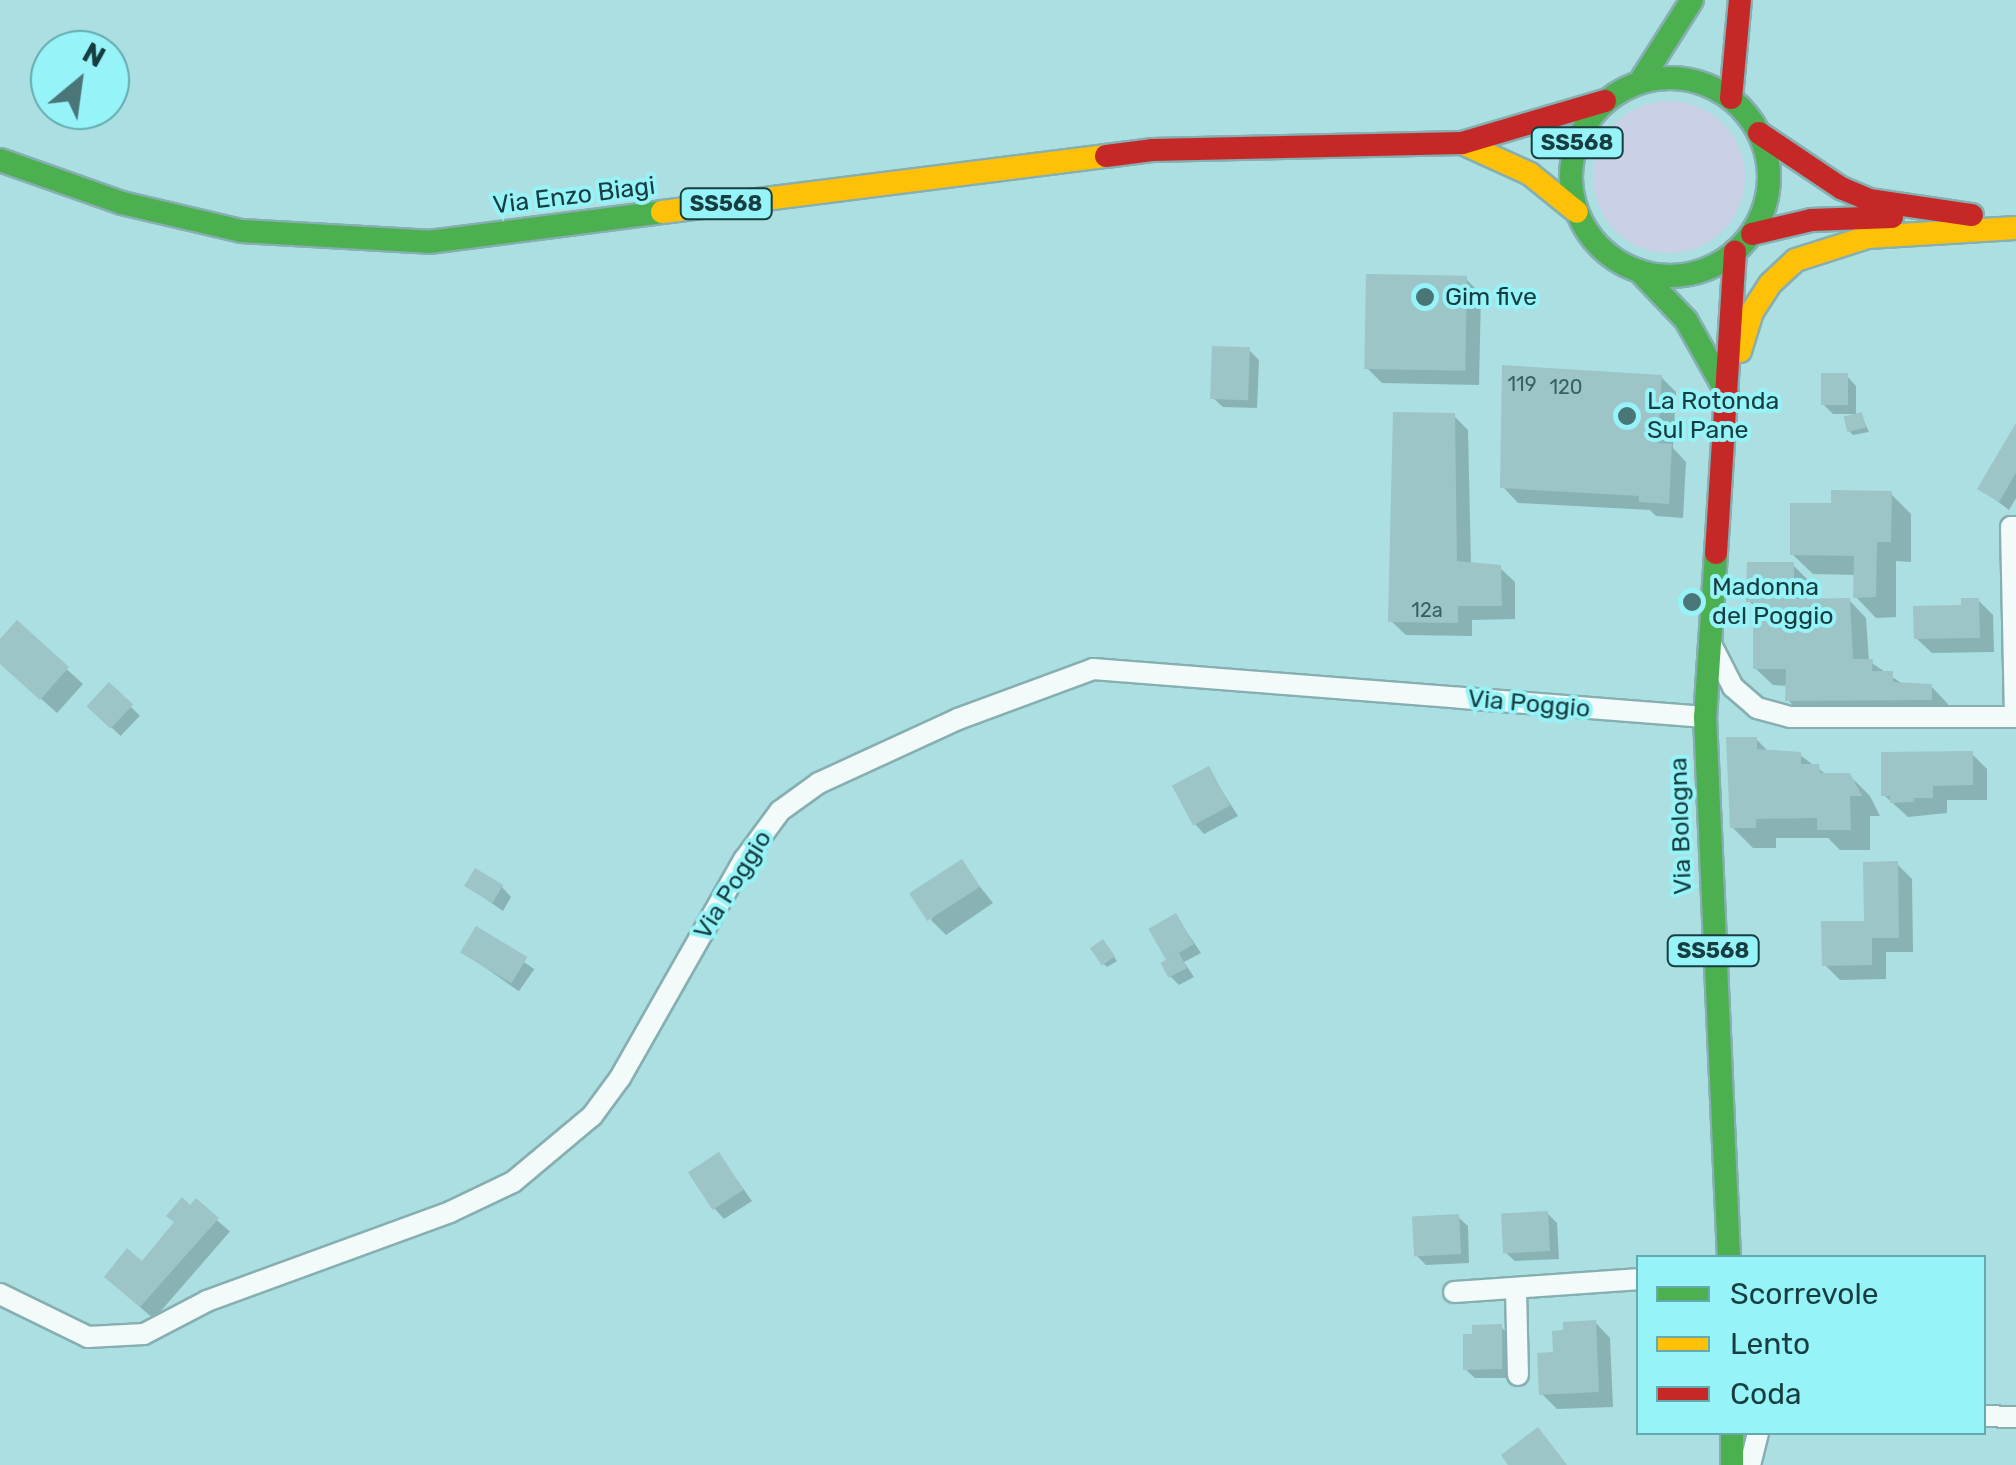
<!DOCTYPE html>
<html>
<head>
<meta charset="utf-8">
<style>
	body { margin:0 }
	#map { position:relative; width:2016px; height:1465px; overflow:hidden; background:#acdfe1; font-family:Rubik,sans-serif }
	div>[style] { position:absolute }
	.green>* { inset:0; background:#cad0e6 }
	.round { border-radius:50% }
	.shadow>* { inset:0; background:#0003; transform-origin:0 0 }
	.building>* { inset:0; background:#9dc4c6; transform-origin:0 0 }
	.roads { filter:drop-shadow(2px 0 #86afb1) drop-shadow(-2px 0 #86afb1) drop-shadow(0 2px #86afb1) drop-shadow(0 -2px #86afb1) }
	.street>* { height:20px; margin:-10px; padding:0 10px; transform-origin:10px; border-radius:10px; background:#f3fafa }
	.fast>* { height:22px; margin:-11px; padding:0 11px; transform-origin:11px; border-radius:11px; background:#4caf50 }
	.fast>.ring { margin:-11px; padding:0; box-sizing:content-box; background:none; border:22px solid #4caf50; border-radius:50% }
	.slow>* { height:22px; margin:-11px; padding:0 11px; transform-origin:11px; border-radius:11px; background:#ffc107 }
	.jam>* { height:22px; margin:-11px; padding:0 11px; transform-origin:11px; border-radius:11px; background:#c62828 }
	.dots>* { width:28px; height:28px; translate:-50% -50%; box-sizing:border-box; border:5px solid #96f3f7; border-radius:50% }
	span { translate:-50% -50%; white-space:nowrap; text-align:center; line-height:1.15; -webkit-text-stroke:8px #96f3f7; paint-order:stroke }
	.number-label { font-size:20px; color:#386062 }
	.number-label span { -webkit-text-stroke-width:0 }
	.shield-label span { padding:2px 8px; background:#96f3f7; border:2px solid; border-radius:8px; -webkit-text-stroke-width:0 }
	.shield-label { font-size:22px; color:#163e40; font-weight:700 }
	.street-label { font-size:25px; color:#163e40 }
	.poi-label { font-size:25px; color:#163e40 }
	.left { translate:0 -50%; text-align:left }
	.legend { position:absolute; left:1636px; top:1255px; width:350px; height:180px; box-sizing:border-box; background:#96f3f7; border:2px solid #63abae; margin:0; padding:12px 18px; list-style:none; font-size:30px; color:#163e40 }
	.legend li { display:flex; align-items:center; gap:20px; height:50px }
	.legend b { width:50px; border:2px solid #63abae }
	.north { position:absolute; left:30px; top:30px; width:100px; height:100px; box-sizing:border-box; background:#96f3f7; border:2px solid #63abae; border-radius:50%; rotate:29deg; font-size:28px; font-weight:700; line-height:40px; text-align:center; color:#163e40 }
	.north::after { content:''; display:block; margin:auto; width:35px; height:45px; background:#4a7678; clip-path:polygon(50% 0,100% 100%,50% 72%,0 100%) }
</style>
</head>
<body>
<div id="map">
	<div class="green">
		<div class="round" style="left:1593px;top:101px;width:152px;height:152px"></div>
	</div>
	<div class="shadow">
		<div style="clip-path:polygon(1466px 279px,1481px 294px,1479px 385px,1382px 383px,1367px 368px)"></div>
		<div style="clip-path:polygon(1249px 350px,1259px 360px,1257px 408px,1223px 407px,1213px 398px)"></div>
		<div style="clip-path:polygon(1847px 376px,1856px 386px,1856px 414px,1833px 414px,1823px 404px)"></div>
		<div style="clip-path:polygon(1661px 377px,1676px 392px,1673px 448px,1686px 462px,1683px 518px,1656px 516px,1650px 510px,1518px 503px,1503px 487px)"></div>
		<div style="clip-path:polygon(1861px 415px,1869px 432px,1853px 435px,1849px 431px)"></div>
		<div style="clip-path:polygon(1454px 416px,1468px 430px,1471px 564px,1500px 568px,1515px 582px,1515px 619px,1472px 620px,1472px 636px,1406px 635px,1391px 621px)"></div>
		<div style="clip-path:polygon(2016px 455px,2016px 498px,2009px 510px,1980px 488px)"></div>
		<div style="clip-path:polygon(1891px 494px,1911px 514px,1911px 562px,1896px 561px,1896px 617px,1876px 618px,1856px 597px,1856px 575px,1813px 574px,1792px 554px)"></div>
		<div style="clip-path:polygon(1793px 565px,1810px 582px,1810px 601px,1849px 600px,1866px 618px,1869px 661px,1904px 685px,1931px 686px,1948px 704px,1948px 717px,1805px 718px,1788px 700px,1788px 686px,1773px 685px,1755px 668px,1756px 608px,1749px 601px)"></div>
		<div style="clip-path:polygon(1978px 600px,1993px 615px,1994px 652px,1932px 653px,1916px 638px)"></div>
		<div style="clip-path:polygon(17px 624px,83px 684px,57px 713px,0 662px,0 642px)"></div>
		<div style="left:109px;top:686px;width:43px;height:28px;rotate:44deg"></div>
		<div style="clip-path:polygon(1756px 739px,1770px 753px,1800px 755px,1827px 775px,1849px 775px,1870px 796px,1880px 816px,1870px 816px,1870px 850px,1840px 850px,1828px 838px,1776px 838px,1776px 848px,1753px 848px,1732px 827px)"></div>
		<div style="clip-path:polygon(1972px 754px,1987px 769px,1987px 800px,1947px 800px,1947px 813px,1908px 817px,1884px 795px)"></div>
		<div style="clip-path:polygon(1208px 769px,1238px 816px,1204px 834px,1195px 824px)"></div>
		<div style="clip-path:polygon(961px 863px,993px 903px,946px 935px,931px 920px)"></div>
		<div style="clip-path:polygon(1897px 864px,1912px 879px,1913px 952px,1886px 952px,1886px 979px,1840px 980px,1824px 964px,1866px 923px)"></div>
		<div style="clip-path:polygon(467px 886px,502px 887px,511px 897px,503px 911px)"></div>
		<div style="clip-path:polygon(1176px 916px,1201px 953px,1184px 962px,1194px 977px,1179px 985px,1171px 977px,1168px 958px)"></div>
		<div style="left:477px;top:929px;width:70px;height:27px;rotate:35deg"></div>
		<div style="clip-path:polygon(1107px 947px,1117px 961px,1107px 967px,1103px 963px)"></div>
		<div style="clip-path:polygon(719px 1155px,752px 1201px,724px 1219px,715px 1209px,703px 1165px)"></div>
		<div style="left:196px;top:1202px;width:45px;height:116px;rotate:41deg"></div>
		<div style="clip-path:polygon(1547px 1213px,1557px 1223px,1559px 1259px,1515px 1261px,1505px 1252px)"></div>
		<div style="clip-path:polygon(1458px 1217px,1468px 1226px,1469px 1263px,1426px 1265px,1416px 1255px)"></div>
		<div style="clip-path:polygon(1595px 1322px,1610px 1338px,1613px 1407px,1557px 1409px,1542px 1394px,1555px 1354px)"></div>
		<div style="clip-path:polygon(1501px 1327px,1511px 1337px,1511px 1378px,1475px 1378px,1465px 1369px)"></div>
	</div>
	<div class="building">
		<div style="left:1366px;top:274px;width:101px;height:95px;rotate:1deg"></div>
		<div style="left:1212px;top:346px;width:38px;height:53px;rotate:2deg"></div>
		<div style="clip-path:polygon(1502px 365px,1662px 375px,1658px 443px,1672px 444px,1669px 504px,1639px 502px,1639px 496px,1500px 488px)"></div>
		<div style="left:1821px;top:373px;width:27px;height:32px"></div>
		<div style="clip-path:polygon(1393px 412px,1455px 413px,1457px 561px,1501px 565px,1502px 606px,1458px 606px,1458px 623px,1388px 622px)"></div>
		<div style="left:1862px;top:412px;width:16px;height:19px;rotate:76deg"></div>
		<div style="clip-path:polygon(2016px 423px,2016px 473px,1999px 502px,1977px 489px)"></div>
		<div style="clip-path:polygon(1831px 490px,1892px 491px,1891px 542px,1877px 542px,1876px 597px,1853px 598px,1854px 556px,1790px 555px,1790px 503px,1831px 503px)"></div>
		<div style="clip-path:polygon(1747px 562px,1794px 562px,1794px 599px,1850px 598px,1853px 659px,1873px 659px,1872px 671px,1893px 671px,1893px 682px,1932px 684px,1932px 700px,1785px 701px,1786px 669px,1753px 669px,1753px 602px,1746px 602px)"></div>
		<div style="clip-path:polygon(1961px 598px,1979px 598px,1980px 638px,1914px 639px,1913px 606px,1961px 605px)"></div>
		<div style="clip-path:polygon(17px 620px,69px 667px,40px 700px,0 664px,0 639px)"></div>
		<div style="left:109px;top:682px;width:33px;height:33px;rotate:43deg"></div>
		<div style="clip-path:polygon(1726px 737px,1757px 737px,1757px 749px,1801px 752px,1801px 764px,1819px 764px,1820px 773px,1850px 773px,1862px 796px,1850px 796px,1851px 830px,1817px 830px,1817px 818px,1756px 819px,1756px 828px,1730px 828px)"></div>
		<div style="clip-path:polygon(1973px 751px,1973px 785px,1933px 786px,1933px 798px,1914px 798px,1914px 802px,1890px 803px,1890px 796px,1881px 796px,1881px 752px)"></div>
		<div style="left:1209px;top:766px;width:45px;height:42px;rotate:62deg"></div>
		<div style="left:962px;top:859px;width:33px;height:63px;rotate:57deg"></div>
		<div style="clip-path:polygon(1898px 861px,1899px 938px,1872px 938px,1872px 965px,1822px 966px,1821px 921px,1864px 921px,1863px 862px)"></div>
		<div style="left:475px;top:868px;width:33px;height:21px;rotate:31deg"></div>
		<div style="left:1176px;top:913px;width:36px;height:32px;rotate:60deg"></div>
		<div style="left:476px;top:926px;width:60px;height:31px;rotate:31deg"></div>
		<div style="left:1103px;top:939px;width:21px;height:16px;rotate:55deg"></div>
		<div style="left:1179px;top:953px;width:17px;height:21px;rotate:62deg"></div>
		<div style="left:719px;top:1152px;width:45px;height:37px;rotate:57deg"></div>
		<div style="clip-path:polygon(182px 1197px,190px 1205px,196px 1198px,219px 1218px,140px 1307px,104px 1277px,127px 1248px,142px 1261px,174px 1222px,166px 1216px)"></div>
		<div style="left:1548px;top:1211px;width:40px;height:47px;rotate:87deg"></div>
		<div style="left:1459px;top:1214px;width:40px;height:47px;rotate:87deg"></div>
		<div style="clip-path:polygon(1596px 1320px,1599px 1392px,1539px 1395px,1537px 1353px,1553px 1352px,1552px 1331px,1563px 1330px,1563px 1322px)"></div>
		<div style="clip-path:polygon(1502px 1324px,1502px 1369px,1463px 1370px,1463px 1334px,1472px 1334px,1472px 1325px)"></div>
		<div style="clip-path:polygon(1538px 1427px,1567px 1465px,1508px 1465px,1501px 1455px)"></div>
	</div>
	<div class="roads">
		<div class="street">
			<div style="left:1712px;top:646px;width:46px;rotate:62.9deg"></div>
			<div style="left:1733px;top:687px;width:32px;rotate:41deg"></div>
			<div style="left:1757px;top:708px;width:34px;rotate:15deg"></div>
			<div style="left:1790px;top:717px;width:226px"></div>
			<div style="left:2015px;top:717px;width:190px;rotate:-91.2deg"></div>
			<div style="left:2011px;top:527px;width:5px"></div>
			<div style="left:1516px;top:1289px;width:86px;rotate:88.7deg"></div>
			<div style="left:1454px;top:1292px;width:184px;rotate:-4deg"></div>
			<div style="left:0;top:1294px;width:98px;rotate:26deg"></div>
			<div style="left:88px;top:1337px;width:56px;rotate:-3.1deg"></div>
			<div style="left:144px;top:1334px;width:71px;rotate:-27.6deg"></div>
			<div style="left:207px;top:1301px;width:259px;rotate:-20.1deg"></div>
			<div style="left:450px;top:1212px;width:70px;rotate:-25.5deg"></div>
			<div style="left:513px;top:1182px;width:103px;rotate:-39.9deg"></div>
			<div style="left:592px;top:1116px;width:47px;rotate:-53.6deg"></div>
			<div style="left:620px;top:1078px;width:251px;rotate:-60.4deg"></div>
			<div style="left:744px;top:860px;width:61px;rotate:-53.7deg"></div>
			<div style="left:780px;top:811px;width:48px;rotate:-35.7deg"></div>
			<div style="left:819px;top:783px;width:153px;rotate:-24.7deg"></div>
			<div style="left:958px;top:719px;width:144px;rotate:-20.3deg"></div>
			<div style="left:1093px;top:669px;width:614px;rotate:4.48deg"></div>
			<div style="left:1984px;top:1416px;width:32px;rotate:2deg"></div>
			<div style="left:1750px;top:1465px;width:34px;rotate:-76deg"></div>
		</div>
		<div class="fast">
			<div class="ring" style="left:1571px;top:78px;width:176px;height:176px"></div>
			<div style="left:1640px;top:82px;width:97px;rotate:-57.6deg"></div>
			<div style="left:0;top:160px;width:129px;rotate:19.4deg"></div>
			<div style="left:122px;top:203px;width:122px;rotate:13.2deg"></div>
			<div style="left:241px;top:231px;width:188px;rotate:3.3deg"></div>
			<div style="left:429px;top:242px;width:235px;rotate:-7.3deg"></div>
			<div style="left:1639px;top:271px;width:68px;rotate:46.2deg"></div>
			<div style="left:1686px;top:320px;width:84px;rotate:60.7deg"></div>
			<div style="left:1716px;top:553px;width:164px;rotate:93.8deg"></div>
			<div style="left:1705px;top:717px;width:542px;rotate:87.46deg"></div>
			<div style="left:1732px;top:1432px;width:33px;rotate:90deg"></div>
		</div>
		<div class="slow">
			<div style="left:1462px;top:143px;width:75px;rotate:24.5deg"></div>
			<div style="left:1530px;top:174px;width:60px;rotate:39deg"></div>
			<div style="left:662px;top:212px;width:448px;rotate:-7.2deg"></div>
			<div style="left:1740px;top:351px;width:41px;rotate:-72.9deg"></div>
			<div style="left:1752px;top:312px;width:33px;rotate:-57deg"></div>
			<div style="left:1770px;top:284px;width:35px;rotate:-43deg"></div>
			<div style="left:1796px;top:260px;width:76px;rotate:-17.7deg"></div>
			<div style="left:1868px;top:237px;width:148px;rotate:-3.5deg"></div>
		</div>
		<div class="jam">
			<div style="left:1731px;top:98px;width:98px;rotate:-84.8deg"></div>
			<div style="left:1759px;top:133px;width:99px;rotate:33.9deg"></div>
			<div style="left:1841px;top:188px;width:30px;rotate:23deg"></div>
			<div style="left:1869px;top:200px;width:104px;rotate:8.3deg"></div>
			<div style="left:1106px;top:156px;width:46px;rotate:-7.4deg"></div>
			<div style="left:1152px;top:150px;width:310px;rotate:-1.3deg"></div>
			<div style="left:1462px;top:143px;width:149px;rotate:-16.4deg"></div>
			<div style="left:1752px;top:234px;width:61px;rotate:-13.3deg"></div>
			<div style="left:1811px;top:220px;width:81px;rotate:-2.1deg"></div>
			<div style="left:1716px;top:553px;width:302px;rotate:-86.4deg"></div>
		</div>
	</div>
	<div class="dots">
		<div style="left:1425px;top:297px;background:#4a7678"></div>
		<div style="left:1627px;top:416px;background:#4a7678"></div>
		<div style="left:1692px;top:602px;background:#4a7678"></div>
	</div>
	<div class="number-label">
		<span style="left:1522px;top:384px">119</span>
		<span style="left:1566px;top:387px">120</span>
		<span style="left:1427px;top:610px">12a</span>
	</div>
	<div class="shield-label">
		<span style="left:1577px;top:143px">SS568</span>
		<span style="left:726px;top:204px">SS568</span>
		<span style="left:1713px;top:951px">SS568</span>
	</div>
	<div class="street-label">
		<span style="left:574px;top:196px;rotate:-7deg">Via Enzo Biagi</span>
		<span style="left:1529px;top:704px;rotate:5deg">Via Poggio</span>
		<span style="left:1681px;top:826px;rotate:-92deg">Via Bologna</span>
		<span style="left:733px;top:885px;rotate:-58deg">Via Poggio</span>
	</div>
	<div class="poi-label">
		<span class="left" style="left:1445px;top:297px">Gim five</span>
		<span class="left" style="left:1647px;top:416px">La Rotonda<br>Sul Pane</span>
		<span class="left" style="left:1712px;top:602px">Madonna<br>del Poggio</span>
	</div>
	<ul class="legend">
	<li><b style="height:12px;background:#4caf50"></b>Scorrevole</li>
	<li><b style="height:12px;background:#ffc107"></b>Lento</li>
	<li><b style="height:12px;background:#c62828"></b>Coda</li>
	</ul>
	<div class="north">N</div>
</div>
</body>
</html>
